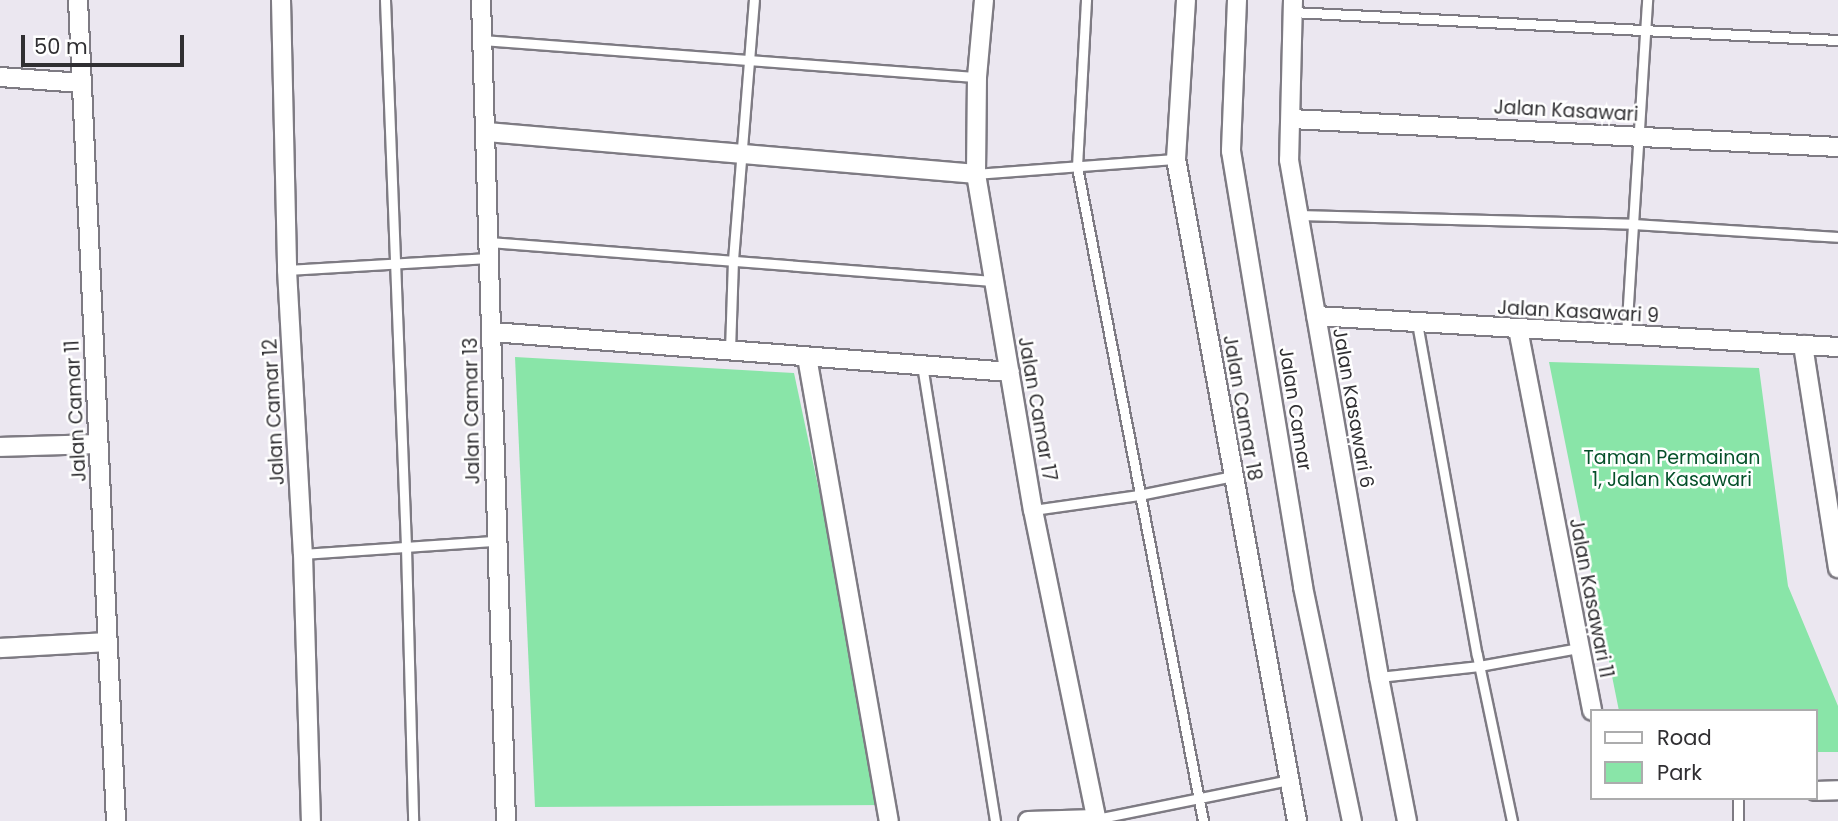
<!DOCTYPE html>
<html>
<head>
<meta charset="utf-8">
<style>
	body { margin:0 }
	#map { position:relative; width:1838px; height:821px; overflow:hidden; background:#ebe7f0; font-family:Poppins,sans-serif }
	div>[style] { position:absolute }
	.green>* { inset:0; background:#89e5a8 }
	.roads { filter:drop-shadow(2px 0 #7e7b83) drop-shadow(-2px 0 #7e7b83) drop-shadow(0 2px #7e7b83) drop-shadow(0 -2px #7e7b83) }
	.lane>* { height:9px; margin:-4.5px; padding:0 4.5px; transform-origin:4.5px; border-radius:4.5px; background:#fff }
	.street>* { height:18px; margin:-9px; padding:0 9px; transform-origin:9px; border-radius:9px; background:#fff }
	span { translate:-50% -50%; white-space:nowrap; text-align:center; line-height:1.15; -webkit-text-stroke:5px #fff; paint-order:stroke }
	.street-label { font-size:19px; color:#302f32 }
	.park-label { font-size:19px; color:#05502a }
	.legend { position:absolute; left:1590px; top:709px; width:228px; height:91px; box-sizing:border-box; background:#fff; border:2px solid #acacad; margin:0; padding:9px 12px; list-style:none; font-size:21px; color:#302f32 }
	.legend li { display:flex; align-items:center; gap:14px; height:35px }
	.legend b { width:35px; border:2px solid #acacad }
	.scale { position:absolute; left:21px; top:35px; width:163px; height:32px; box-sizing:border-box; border:4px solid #302f32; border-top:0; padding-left:9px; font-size:21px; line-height:24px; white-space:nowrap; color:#302f32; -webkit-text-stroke:5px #fff; paint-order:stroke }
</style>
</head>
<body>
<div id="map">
	<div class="green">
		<div style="clip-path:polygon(515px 357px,794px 373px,886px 805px,535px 807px)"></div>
		<div style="clip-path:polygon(1549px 362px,1759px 368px,1788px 586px,1838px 706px,1838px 752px,1815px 752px,1815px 711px,1619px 711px)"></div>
	</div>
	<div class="roads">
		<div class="lane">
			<div style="left:385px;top:0;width:547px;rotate:87.8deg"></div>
			<div style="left:406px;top:547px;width:274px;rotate:88.5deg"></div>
			<div style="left:1086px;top:0;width:167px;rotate:93.1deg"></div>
			<div style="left:1077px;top:167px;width:666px;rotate:79.09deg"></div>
			<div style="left:1292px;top:12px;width:547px;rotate:2.94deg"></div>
			<div style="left:483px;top:40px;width:495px;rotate:4.3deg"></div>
			<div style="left:976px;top:174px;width:201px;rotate:-4.3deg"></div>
			<div style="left:1298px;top:215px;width:335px;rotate:1.5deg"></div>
			<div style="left:1633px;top:224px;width:205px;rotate:3.6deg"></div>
			<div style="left:489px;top:242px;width:505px;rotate:4.43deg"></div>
			<div style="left:287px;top:270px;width:202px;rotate:-3.4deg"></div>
			<div style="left:1417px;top:323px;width:337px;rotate:79.8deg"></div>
			<div style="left:1477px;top:655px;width:170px;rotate:78.1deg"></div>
			<div style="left:1626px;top:336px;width:337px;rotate:-86.4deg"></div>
			<div style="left:730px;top:350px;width:90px;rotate:-88.1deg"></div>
			<div style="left:733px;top:260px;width:261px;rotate:-85.4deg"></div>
			<div style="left:922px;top:365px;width:462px;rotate:80.9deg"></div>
			<div style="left:1033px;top:510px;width:107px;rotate:-8.1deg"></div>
			<div style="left:1139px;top:495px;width:96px;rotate:-11.4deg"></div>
			<div style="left:303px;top:554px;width:193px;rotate:-3.9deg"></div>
			<div style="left:1379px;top:677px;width:101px;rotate:-6.3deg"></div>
			<div style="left:1479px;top:666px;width:102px;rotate:-10.2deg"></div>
			<div style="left:1738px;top:798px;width:23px;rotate:90deg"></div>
			<div style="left:1096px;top:819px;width:197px;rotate:-11.4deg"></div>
		</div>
		<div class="street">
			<div style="left:78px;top:0;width:822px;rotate:87.35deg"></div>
			<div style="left:281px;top:0;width:270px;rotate:88.7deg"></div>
			<div style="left:287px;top:270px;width:284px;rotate:86.8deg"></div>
			<div style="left:303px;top:554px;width:267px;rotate:88.3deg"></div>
			<div style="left:481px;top:0;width:821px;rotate:88.26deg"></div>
			<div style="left:984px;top:0;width:77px;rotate:95.2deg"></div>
			<div style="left:977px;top:77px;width:97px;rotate:90.6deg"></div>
			<div style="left:976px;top:174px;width:341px;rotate:80.4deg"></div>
			<div style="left:1033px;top:510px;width:318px;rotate:78.4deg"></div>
			<div style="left:1186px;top:0;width:159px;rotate:93.6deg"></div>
			<div style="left:1176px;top:159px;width:673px;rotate:79.64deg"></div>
			<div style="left:1237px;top:0;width:151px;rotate:92.3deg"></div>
			<div style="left:1231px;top:151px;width:442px;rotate:80.6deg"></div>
			<div style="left:1303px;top:587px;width:239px;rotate:78.2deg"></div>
			<div style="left:1293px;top:0;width:160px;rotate:91.4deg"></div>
			<div style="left:1289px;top:160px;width:525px;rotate:80.12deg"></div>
			<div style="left:1379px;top:677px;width:147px;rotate:79deg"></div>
			<div style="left:0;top:77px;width:82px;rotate:4.2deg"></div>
			<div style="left:1291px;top:119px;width:548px;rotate:2.93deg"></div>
			<div style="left:487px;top:132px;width:491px;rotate:4.9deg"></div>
			<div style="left:1316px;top:316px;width:523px;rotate:3.4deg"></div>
			<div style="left:1518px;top:329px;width:389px;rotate:79deg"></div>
			<div style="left:492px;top:332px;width:519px;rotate:4.42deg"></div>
			<div style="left:1803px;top:345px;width:226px;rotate:81.1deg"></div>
			<div style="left:807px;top:357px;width:471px;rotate:80deg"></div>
			<div style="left:0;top:447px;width:98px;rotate:-1.8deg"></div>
			<div style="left:0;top:648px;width:108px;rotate:-3.2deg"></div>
			<div style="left:1815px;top:791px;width:23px;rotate:-2deg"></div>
			<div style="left:1028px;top:821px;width:68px;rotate:-1.7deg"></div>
		</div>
	</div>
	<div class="street-label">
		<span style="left:1566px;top:111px;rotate:3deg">Jalan Kasawari</span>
		<span style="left:1578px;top:312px;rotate:3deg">Jalan Kasawari 9</span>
		<span style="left:1242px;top:408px;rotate:80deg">Jalan Camar 18</span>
		<span style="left:1353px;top:408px;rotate:80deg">Jalan Kasawari 6</span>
		<span style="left:1037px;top:409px;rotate:80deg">Jalan Camar 17</span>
		<span style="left:1295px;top:409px;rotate:81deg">Jalan Camar</span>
		<span style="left:76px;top:411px;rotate:-93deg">Jalan Camar 11</span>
		<span style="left:472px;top:411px;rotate:-91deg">Jalan Camar 13</span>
		<span style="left:274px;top:412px;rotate:-93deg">Jalan Camar 12</span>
		<span style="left:1591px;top:598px;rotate:79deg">Jalan Kasawari 11</span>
	</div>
	<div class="park-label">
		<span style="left:1672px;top:469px">Taman Permainan<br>1, Jalan Kasawari</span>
	</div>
	<ul class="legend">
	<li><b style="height:9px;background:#fff"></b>Road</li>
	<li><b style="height:19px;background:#89e5a8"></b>Park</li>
	</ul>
	<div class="scale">50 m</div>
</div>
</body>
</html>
